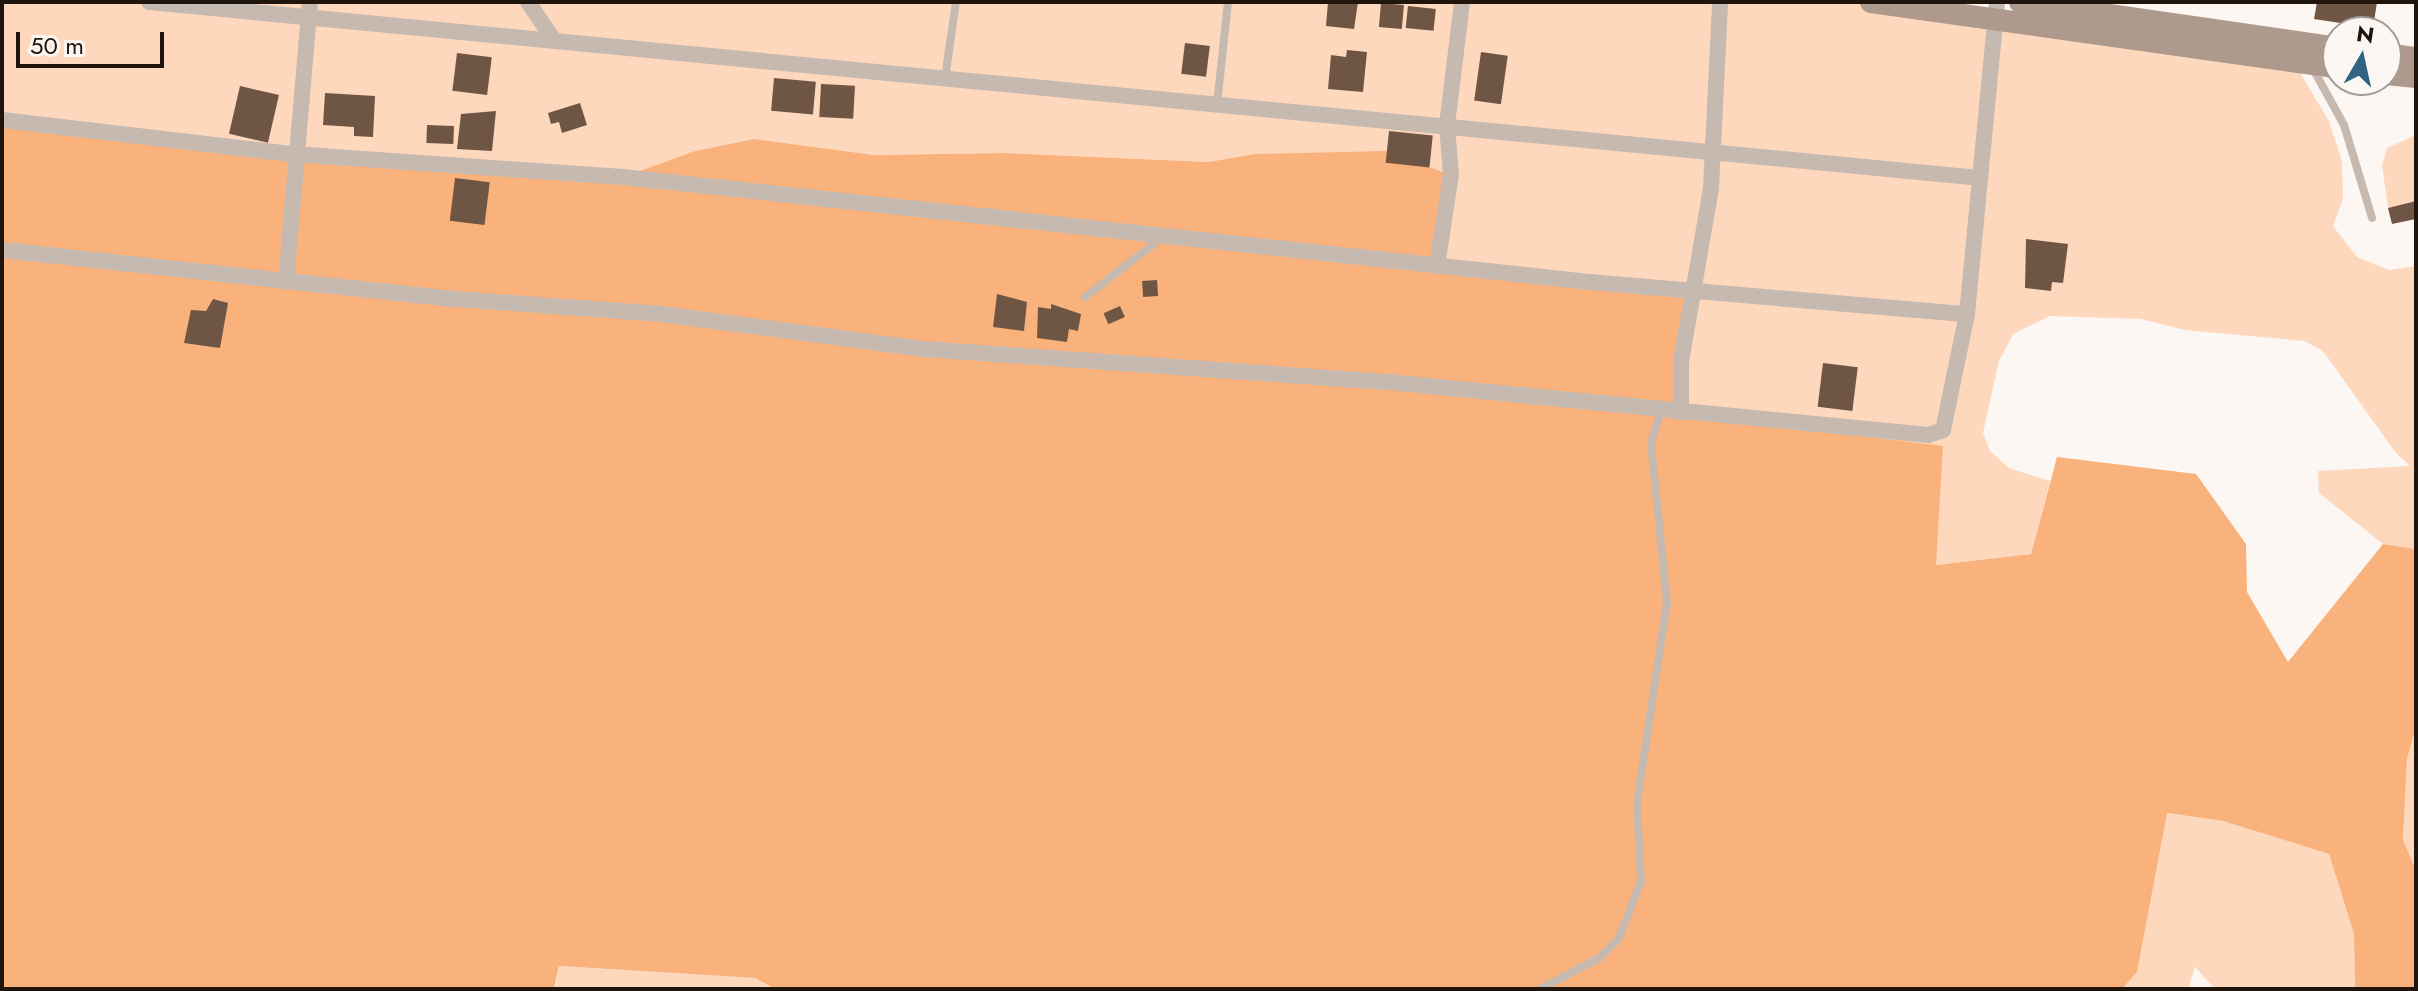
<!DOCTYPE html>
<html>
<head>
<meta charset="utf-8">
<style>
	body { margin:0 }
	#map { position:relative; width:2418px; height:991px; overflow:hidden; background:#fdf7f3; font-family:Jost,sans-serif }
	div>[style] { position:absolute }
	.green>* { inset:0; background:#fed8bd }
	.forest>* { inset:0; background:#fab27c }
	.building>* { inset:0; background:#6f5543; transform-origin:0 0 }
	.lane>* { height:8px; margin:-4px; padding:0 4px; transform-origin:4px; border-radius:4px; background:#c6b9b0 }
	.street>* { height:16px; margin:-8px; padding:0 8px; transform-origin:8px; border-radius:8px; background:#c6b9b0 }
	.secondary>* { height:22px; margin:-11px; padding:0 11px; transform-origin:11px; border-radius:11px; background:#ad9a8d }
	span { translate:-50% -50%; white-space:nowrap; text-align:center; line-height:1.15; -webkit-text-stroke:8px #fdf7f3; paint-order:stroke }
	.frame { position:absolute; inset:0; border:4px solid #1f150d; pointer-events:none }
	.north { position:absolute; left:2322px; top:16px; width:80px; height:80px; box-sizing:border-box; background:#fdf7f3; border:2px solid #a49d97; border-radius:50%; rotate:9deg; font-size:22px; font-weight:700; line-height:32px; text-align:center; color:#1f150d }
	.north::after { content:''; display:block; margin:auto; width:28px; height:36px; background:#326482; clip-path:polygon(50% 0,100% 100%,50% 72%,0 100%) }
	.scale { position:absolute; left:16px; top:32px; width:148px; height:36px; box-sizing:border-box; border:4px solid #1f150d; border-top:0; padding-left:10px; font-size:24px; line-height:28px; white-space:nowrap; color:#1f150d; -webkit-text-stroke:6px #fdf7f3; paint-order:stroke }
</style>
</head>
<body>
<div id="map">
	<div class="green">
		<div style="clip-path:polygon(2px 2px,1871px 2px,2299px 71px,2329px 121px,2342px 161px,2343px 199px,2333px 226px,2357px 257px,2389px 270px,2416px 266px,2416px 549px,2383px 544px,2319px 493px,2318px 471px,2410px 466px,2396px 453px,2323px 351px,2304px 341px,2185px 330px,2141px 319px,2050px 316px,2013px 334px,1999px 361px,1983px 433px,1990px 451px,2009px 468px,2050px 481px,2031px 554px,1936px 565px,1437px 266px,1451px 175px,1429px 168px,1255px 154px,1208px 162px,1005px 153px,874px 155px,754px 139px,695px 151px,623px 177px,2px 120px)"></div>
		<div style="clip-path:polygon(2416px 135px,2416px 201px,2388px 208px,2382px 165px,2387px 148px)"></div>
		<div style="clip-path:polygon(2416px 727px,2416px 870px,2403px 840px,2407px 759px)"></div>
		<div style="clip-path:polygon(2166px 813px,2223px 821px,2329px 854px,2354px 934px,2355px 989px,2215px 989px,2195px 967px,2188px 989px,2122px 989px,2137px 972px)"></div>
		<div style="clip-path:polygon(559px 966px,755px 978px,775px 989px,555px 989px)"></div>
	</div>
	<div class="forest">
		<div style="clip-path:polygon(2px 120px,623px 177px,695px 151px,754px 139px,874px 155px,1005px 153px,1208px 162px,1255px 154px,1385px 151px,1451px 175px,1437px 265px,1692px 291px,1681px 413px,1943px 446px,1936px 565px,2031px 554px,2057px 457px,2196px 474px,2246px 544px,2247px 592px,2288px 662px,2383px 544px,2416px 549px,2416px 727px,2407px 759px,2403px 840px,2416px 870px,2416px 989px,2355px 989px,2354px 934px,2329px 854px,2223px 821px,2167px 813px,2137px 972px,2122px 989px,775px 989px,755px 978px,559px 966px,554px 989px,2px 989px)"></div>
	</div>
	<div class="building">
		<div style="clip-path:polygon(1328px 2px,1358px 2px,1354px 29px,1326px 26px)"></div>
		<div style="clip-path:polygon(2317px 2px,2377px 2px,2373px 28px,2314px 19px)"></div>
		<div style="left:1381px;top:3px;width:23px;height:24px;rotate:5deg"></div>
		<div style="left:1408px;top:6px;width:28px;height:22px;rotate:6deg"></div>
		<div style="left:1185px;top:43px;width:25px;height:31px;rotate:7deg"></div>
		<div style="clip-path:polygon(1347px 50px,1367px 52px,1363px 92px,1328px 89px,1331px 55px,1346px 57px)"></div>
		<div style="left:1481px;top:52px;width:27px;height:49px;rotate:8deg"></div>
		<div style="left:457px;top:53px;width:35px;height:38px;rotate:7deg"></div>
		<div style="left:774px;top:78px;width:42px;height:33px;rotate:5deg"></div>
		<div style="left:821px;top:84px;width:34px;height:33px;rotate:3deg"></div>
		<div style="left:240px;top:86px;width:40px;height:49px;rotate:13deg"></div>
		<div style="clip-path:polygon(325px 93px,375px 96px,373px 137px,354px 136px,354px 127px,323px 125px)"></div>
		<div style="clip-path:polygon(580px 103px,587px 125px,562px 133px,559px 122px,551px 124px,548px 113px)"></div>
		<div style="clip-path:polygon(496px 111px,492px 151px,457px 149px,461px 114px)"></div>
		<div style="left:427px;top:125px;width:27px;height:18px;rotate:2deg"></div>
		<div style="left:1389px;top:131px;width:44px;height:32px;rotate:6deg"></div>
		<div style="left:455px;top:178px;width:35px;height:43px;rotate:7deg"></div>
		<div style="clip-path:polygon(2416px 201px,2416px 219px,2392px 224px,2388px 208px)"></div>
		<div style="clip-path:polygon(2026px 239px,2068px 244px,2063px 283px,2052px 282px,2051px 291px,2025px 288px)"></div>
		<div style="left:1157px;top:280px;width:16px;height:15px;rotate:86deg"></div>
		<div style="clip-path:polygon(997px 294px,1027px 302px,1024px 331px,993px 327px)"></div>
		<div style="clip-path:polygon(213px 299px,228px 303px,220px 348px,184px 343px,191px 310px,206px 311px)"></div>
		<div style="clip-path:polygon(1051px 304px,1081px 314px,1078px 331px,1069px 329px,1067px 342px,1037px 338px,1038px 307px,1051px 309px)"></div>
		<div style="left:1120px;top:306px;width:12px;height:18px;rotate:66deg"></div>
		<div style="left:1823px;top:363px;width:35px;height:44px;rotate:7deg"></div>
	</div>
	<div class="lane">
		<div style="left:2312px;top:67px;width:66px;rotate:61.1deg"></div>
		<div style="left:2344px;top:125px;width:97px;rotate:73.2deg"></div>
		<div style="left:945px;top:78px;width:77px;rotate:-81.8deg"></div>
		<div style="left:1217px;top:105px;width:104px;rotate:-83.9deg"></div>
		<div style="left:1085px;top:297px;width:100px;rotate:-37.7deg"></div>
		<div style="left:1540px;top:989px;width:67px;rotate:-27.7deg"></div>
		<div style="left:1599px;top:958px;width:28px;rotate:-45deg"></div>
		<div style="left:1619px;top:938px;width:61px;rotate:-68.9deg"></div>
		<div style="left:1641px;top:881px;width:78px;rotate:-92.9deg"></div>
		<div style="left:1637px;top:803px;width:202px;rotate:-81.5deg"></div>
		<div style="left:1667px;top:603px;width:161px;rotate:-95.7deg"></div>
		<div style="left:1651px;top:443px;width:34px;rotate:-73deg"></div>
	</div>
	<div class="street">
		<div style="left:149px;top:2px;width:1838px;rotate:5.49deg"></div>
		<div style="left:528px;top:2px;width:42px;rotate:55.6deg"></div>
		<div style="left:2px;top:120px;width:293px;rotate:6.7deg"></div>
		<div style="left:293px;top:154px;width:331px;rotate:4deg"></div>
		<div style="left:623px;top:177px;width:973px;rotate:6.2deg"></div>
		<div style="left:1590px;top:282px;width:378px;rotate:4.9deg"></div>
		<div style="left:2px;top:250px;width:444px;rotate:6.2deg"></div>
		<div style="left:443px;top:298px;width:219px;rotate:4.2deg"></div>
		<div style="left:661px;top:314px;width:266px;rotate:7.6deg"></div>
		<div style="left:925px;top:349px;width:464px;rotate:4.1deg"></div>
		<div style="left:1388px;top:382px;width:543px;rotate:5.61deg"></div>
		<div style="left:1928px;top:435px;width:16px;rotate:-18deg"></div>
		<div style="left:1943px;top:430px;width:118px;rotate:-78.3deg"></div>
		<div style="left:1967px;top:314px;width:313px;rotate:-84.5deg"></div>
		<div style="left:1437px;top:266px;width:92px;rotate:-81.3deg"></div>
		<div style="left:1451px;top:175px;width:50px;rotate:-94.6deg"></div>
		<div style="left:1447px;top:125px;width:124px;rotate:-83deg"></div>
		<div style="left:286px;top:282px;width:281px;rotate:-85.1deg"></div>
		<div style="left:1681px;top:413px;width:51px;rotate:-90deg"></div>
		<div style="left:1681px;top:362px;width:177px;rotate:-80.2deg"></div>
		<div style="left:1711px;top:188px;width:186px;rotate:-87.2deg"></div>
	</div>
	<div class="secondary">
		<div style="left:1871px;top:2px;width:472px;rotate:8deg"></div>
		<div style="left:2020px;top:2px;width:321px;rotate:8.2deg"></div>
		<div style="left:2386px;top:54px;width:30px;rotate:8deg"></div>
		<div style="left:2386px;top:74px;width:30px;rotate:6deg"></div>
	</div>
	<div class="frame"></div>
	<div class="north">N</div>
	<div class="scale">50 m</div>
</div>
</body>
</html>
